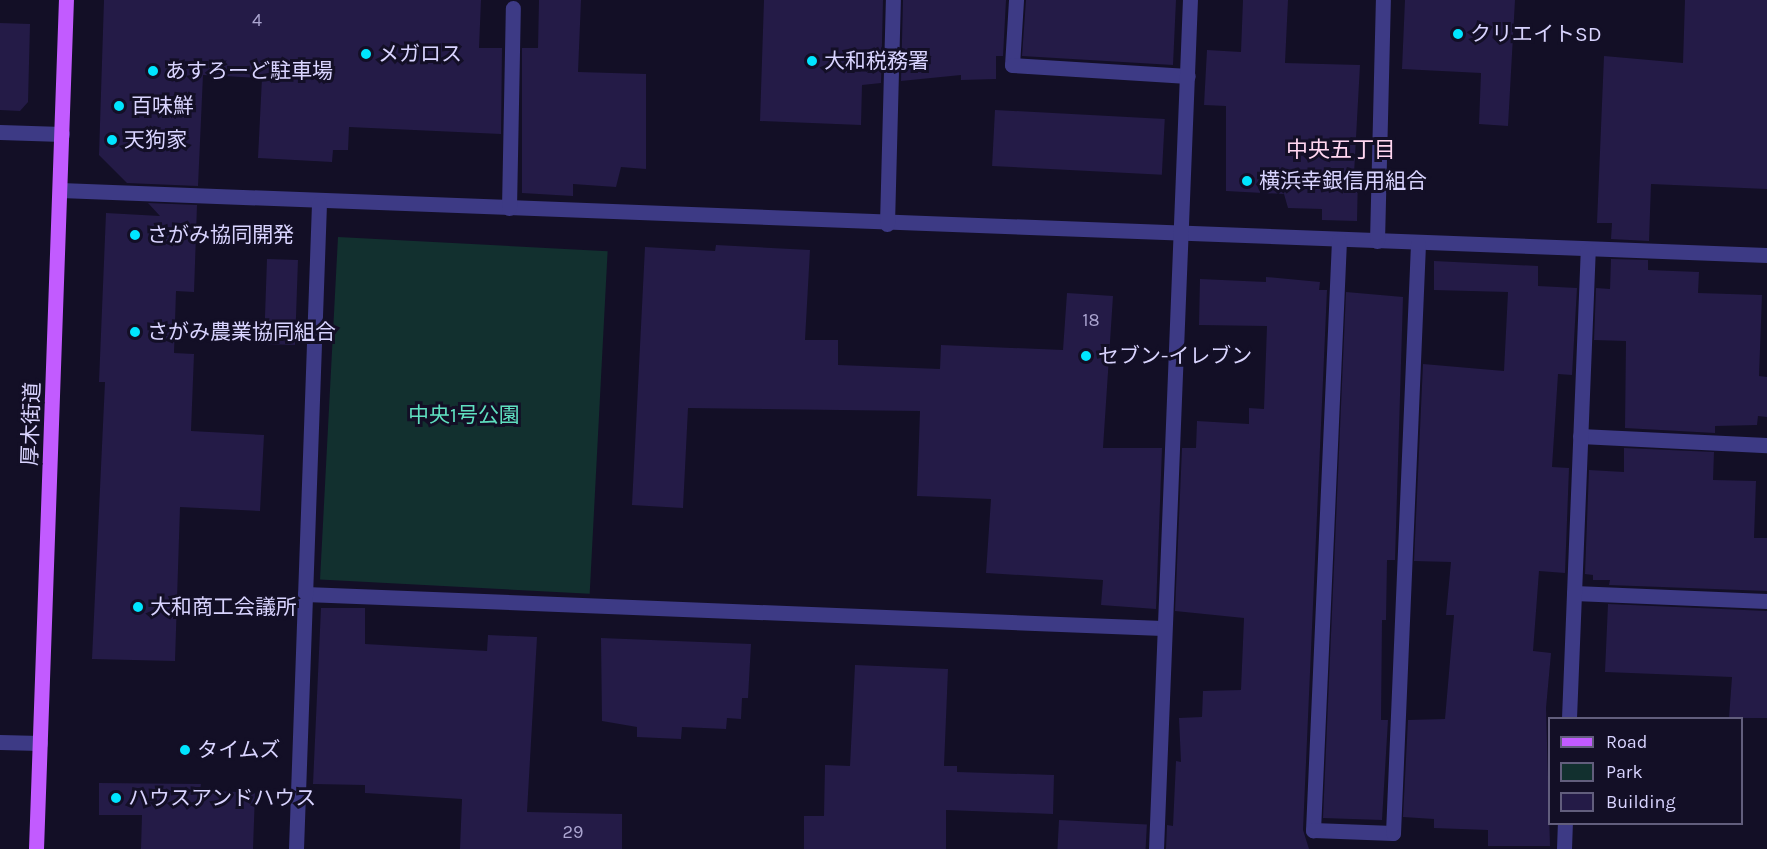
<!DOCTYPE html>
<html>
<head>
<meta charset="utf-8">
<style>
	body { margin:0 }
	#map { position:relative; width:1767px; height:849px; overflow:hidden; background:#130f26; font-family:Karla,"Noto Sans JP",sans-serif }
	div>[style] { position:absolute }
	.green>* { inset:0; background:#12302f; transform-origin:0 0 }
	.building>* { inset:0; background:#241b47; transform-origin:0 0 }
	.minor>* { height:15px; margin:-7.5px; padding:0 7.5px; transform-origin:7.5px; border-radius:7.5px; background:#3d3a85 }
	.major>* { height:15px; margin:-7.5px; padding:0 7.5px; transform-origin:7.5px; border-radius:7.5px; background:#c25bff }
	.dots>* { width:16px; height:16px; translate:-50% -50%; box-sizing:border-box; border:3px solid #130f26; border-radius:50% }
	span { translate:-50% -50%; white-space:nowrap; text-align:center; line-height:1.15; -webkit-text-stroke:6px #130f26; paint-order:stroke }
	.number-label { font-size:18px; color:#aca6d1 }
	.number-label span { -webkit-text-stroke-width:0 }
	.poi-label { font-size:21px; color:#d9d4ff }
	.left { translate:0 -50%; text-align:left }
	.park-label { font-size:21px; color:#5fe0c0 }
	.street-label { font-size:21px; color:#d9d4ff }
	.neighbourhood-label { font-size:22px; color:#ffd6f0 }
	.legend { position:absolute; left:1548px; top:717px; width:195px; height:108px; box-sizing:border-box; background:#130f26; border:2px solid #625e7d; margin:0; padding:8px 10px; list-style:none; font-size:18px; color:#d9d4ff }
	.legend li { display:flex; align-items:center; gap:12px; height:30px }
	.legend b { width:30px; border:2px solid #625e7d }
</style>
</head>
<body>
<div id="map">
	<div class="green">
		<div style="left:338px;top:237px;width:270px;height:343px;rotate:3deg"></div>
	</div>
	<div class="building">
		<div style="clip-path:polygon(104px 0,481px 0,479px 48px,502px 48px,501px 134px,349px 127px,348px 150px,333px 150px,332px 162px,258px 158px,262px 78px,203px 75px,198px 186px,127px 183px,99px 155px)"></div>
		<div style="clip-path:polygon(539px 0,581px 0,578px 72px,646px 74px,646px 169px,621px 167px,616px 187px,573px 184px,573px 196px,522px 193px,522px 48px,538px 48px)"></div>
		<div style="clip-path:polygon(764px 0,883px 0,881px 83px,862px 85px,861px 125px,760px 121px)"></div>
		<div style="clip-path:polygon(903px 0,1006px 0,1003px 56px,996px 56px,996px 79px,961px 80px,961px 75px,901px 81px)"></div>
		<div style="clip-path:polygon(1026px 0,1176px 0,1173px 65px,1022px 56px)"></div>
		<div style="clip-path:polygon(1243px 0,1288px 0,1285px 63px,1360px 65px,1354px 174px,1358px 174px,1357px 221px,1322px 220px,1322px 209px,1288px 208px,1284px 194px,1226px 191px,1226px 106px,1204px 105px,1207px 50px,1241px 52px)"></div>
		<div style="clip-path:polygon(1405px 0,1515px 0,1508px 126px,1479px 124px,1481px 73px,1402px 69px)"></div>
		<div style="clip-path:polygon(1685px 0,1767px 0,1767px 189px,1651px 184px,1649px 241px,1611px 239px,1612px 223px,1597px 223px,1604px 56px,1683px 63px)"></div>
		<div style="clip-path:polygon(0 23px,30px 24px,28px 102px,20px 111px,0 110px)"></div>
		<div style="left:995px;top:110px;width:170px;height:56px;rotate:3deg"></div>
		<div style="clip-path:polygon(148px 203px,197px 205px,194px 292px,176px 291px,174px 353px,194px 354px,191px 431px,264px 435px,260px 511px,180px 507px,175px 661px,92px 659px,105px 382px,99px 382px,106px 213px,160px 216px)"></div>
		<div style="clip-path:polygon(716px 245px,810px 250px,805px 340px,838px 340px,838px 365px,940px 369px,941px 345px,1063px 350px,1067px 293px,1113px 296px,1103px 448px,1162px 448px,1156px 609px,1101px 605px,1103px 580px,986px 573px,991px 499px,917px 496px,920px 411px,688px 408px,683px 508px,632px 505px,645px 247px,715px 251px)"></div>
		<div style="left:267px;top:259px;width:31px;height:85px;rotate:2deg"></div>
		<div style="clip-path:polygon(1611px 259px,1648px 260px,1648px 270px,1699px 272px,1698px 293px,1762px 295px,1759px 376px,1767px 377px,1767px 417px,1758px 416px,1757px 425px,1715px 426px,1715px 433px,1625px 428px,1626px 341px,1594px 340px,1596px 288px,1610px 289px)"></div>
		<div style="clip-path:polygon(1434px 261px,1538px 266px,1538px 286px,1577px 288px,1572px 375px,1558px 374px,1552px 467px,1569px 468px,1565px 573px,1539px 571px,1533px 651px,1551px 653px,1546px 708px,1550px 846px,1488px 846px,1488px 830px,1434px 828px,1434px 819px,1403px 817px,1408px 720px,1445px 719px,1454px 615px,1446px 615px,1451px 562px,1414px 561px,1423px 364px,1504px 371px,1508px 292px,1434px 290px)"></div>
		<div style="clip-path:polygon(1266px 277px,1320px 282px,1319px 290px,1327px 290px,1303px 830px,1309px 849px,1166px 849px,1167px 825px,1173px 826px,1176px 761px,1181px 762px,1179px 718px,1202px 717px,1203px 691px,1241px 690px,1244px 618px,1175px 611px,1182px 448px,1196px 448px,1197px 421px,1249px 424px,1249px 408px,1264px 409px,1267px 326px,1199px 325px,1200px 279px,1266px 282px)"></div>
		<div style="clip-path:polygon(1346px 292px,1403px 297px,1395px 560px,1387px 560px,1386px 620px,1382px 620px,1381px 720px,1388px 720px,1382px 820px,1323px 818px)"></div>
		<div style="clip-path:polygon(1624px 448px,1714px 452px,1713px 480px,1756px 481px,1754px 538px,1767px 538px,1767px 591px,1609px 585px,1610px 580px,1593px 580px,1593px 575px,1585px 574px,1589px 470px,1624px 472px)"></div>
		<div style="clip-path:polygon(1608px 604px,1767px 611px,1767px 718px,1729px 718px,1732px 677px,1605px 672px)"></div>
		<div style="clip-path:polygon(321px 608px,365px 608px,365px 644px,487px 651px,488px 635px,537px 637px,527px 812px,622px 814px,622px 849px,460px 849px,462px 799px,365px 793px,365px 785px,313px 784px)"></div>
		<div style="clip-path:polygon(601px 638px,751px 644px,748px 698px,742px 698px,741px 719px,727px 718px,726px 729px,682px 727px,681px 739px,637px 737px,637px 727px,602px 721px)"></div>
		<div style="clip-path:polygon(855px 665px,948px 669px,944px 766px,957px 766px,957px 772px,1054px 775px,1053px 814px,946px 810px,946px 849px,804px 849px,804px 816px,824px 816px,825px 765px,850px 766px)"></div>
		<div style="clip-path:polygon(99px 783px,201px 784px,200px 790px,255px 793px,253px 849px,141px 849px,142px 815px,99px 815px)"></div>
		<div style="left:1059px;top:820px;width:88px;height:29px;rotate:3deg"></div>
	</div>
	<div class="minor">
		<div style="left:1016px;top:0;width:65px;rotate:93.5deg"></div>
		<div style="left:1012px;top:65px;width:176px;rotate:3.6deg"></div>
		<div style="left:0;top:132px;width:62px;rotate:1.8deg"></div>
		<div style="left:60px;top:190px;width:1708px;rotate:2.18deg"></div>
		<div style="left:509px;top:208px;width:200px;rotate:-88.9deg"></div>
		<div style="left:887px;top:224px;width:224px;rotate:-88.5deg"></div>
		<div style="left:1339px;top:240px;width:591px;rotate:92.52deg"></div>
		<div style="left:1313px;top:830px;width:80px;rotate:2.1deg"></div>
		<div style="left:1393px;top:833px;width:590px;rotate:-87.57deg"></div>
		<div style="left:1377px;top:241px;width:241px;rotate:-88.6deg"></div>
		<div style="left:1580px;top:436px;width:187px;rotate:2.8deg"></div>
		<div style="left:1574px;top:593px;width:193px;rotate:2.4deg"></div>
		<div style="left:305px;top:594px;width:858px;rotate:2.27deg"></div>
		<div style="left:1569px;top:718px;width:468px;rotate:-87.7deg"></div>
		<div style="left:0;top:742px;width:40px;rotate:1.4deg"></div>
		<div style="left:296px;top:849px;width:646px;rotate:-87.96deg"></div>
		<div style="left:1156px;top:849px;width:850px;rotate:-87.71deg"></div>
		<div style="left:1564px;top:849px;width:25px;rotate:-88deg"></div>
	</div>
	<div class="major">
		<div style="left:36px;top:849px;width:850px;rotate:-87.98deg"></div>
	</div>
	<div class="dots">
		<div style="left:1458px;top:34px;background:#00e5ff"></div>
		<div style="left:366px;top:54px;background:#00e5ff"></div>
		<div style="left:812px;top:61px;background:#00e5ff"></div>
		<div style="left:153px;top:71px;background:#00e5ff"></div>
		<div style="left:119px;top:106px;background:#00e5ff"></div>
		<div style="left:112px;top:140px;background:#00e5ff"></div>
		<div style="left:1247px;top:181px;background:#00e5ff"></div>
		<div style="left:135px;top:235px;background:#00e5ff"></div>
		<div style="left:135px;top:332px;background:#00e5ff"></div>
		<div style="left:1086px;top:356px;background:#00e5ff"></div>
		<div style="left:138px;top:607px;background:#00e5ff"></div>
		<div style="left:185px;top:750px;background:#00e5ff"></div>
		<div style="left:116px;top:798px;background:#00e5ff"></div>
	</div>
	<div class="number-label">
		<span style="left:257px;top:20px">4</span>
		<span style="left:1091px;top:320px">18</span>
		<span style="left:573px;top:832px">29</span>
	</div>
	<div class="poi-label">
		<span class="left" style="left:1470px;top:34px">クリエイトSD</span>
		<span class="left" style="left:378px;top:54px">メガロス</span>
		<span class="left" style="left:824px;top:61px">大和税務署</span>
		<span class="left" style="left:165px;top:71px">あすろーど駐車場</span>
		<span class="left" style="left:131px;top:106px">百味鮮</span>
		<span class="left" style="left:124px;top:140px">天狗家</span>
		<span class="left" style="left:1259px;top:181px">横浜幸銀信用組合</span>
		<span class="left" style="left:147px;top:235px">さがみ協同開発</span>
		<span class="left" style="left:147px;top:332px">さがみ農業協同組合</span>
		<span class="left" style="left:1098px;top:356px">セブン-イレブン</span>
		<span class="left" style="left:150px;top:607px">大和商工会議所</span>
		<span class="left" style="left:197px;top:750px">タイムズ</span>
		<span class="left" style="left:128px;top:798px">ハウスアンドハウス</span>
	</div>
	<div class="park-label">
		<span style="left:464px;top:415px">中央1号公園</span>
	</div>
	<div class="street-label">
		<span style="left:31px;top:424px;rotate:-88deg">厚木街道</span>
	</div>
	<div class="neighbourhood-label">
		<span style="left:1341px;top:151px">中央五丁目</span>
	</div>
	<ul class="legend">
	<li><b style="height:8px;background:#c25bff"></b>Road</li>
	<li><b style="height:16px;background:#12302f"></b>Park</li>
	<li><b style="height:16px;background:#241b47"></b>Building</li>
	</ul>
</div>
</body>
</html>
